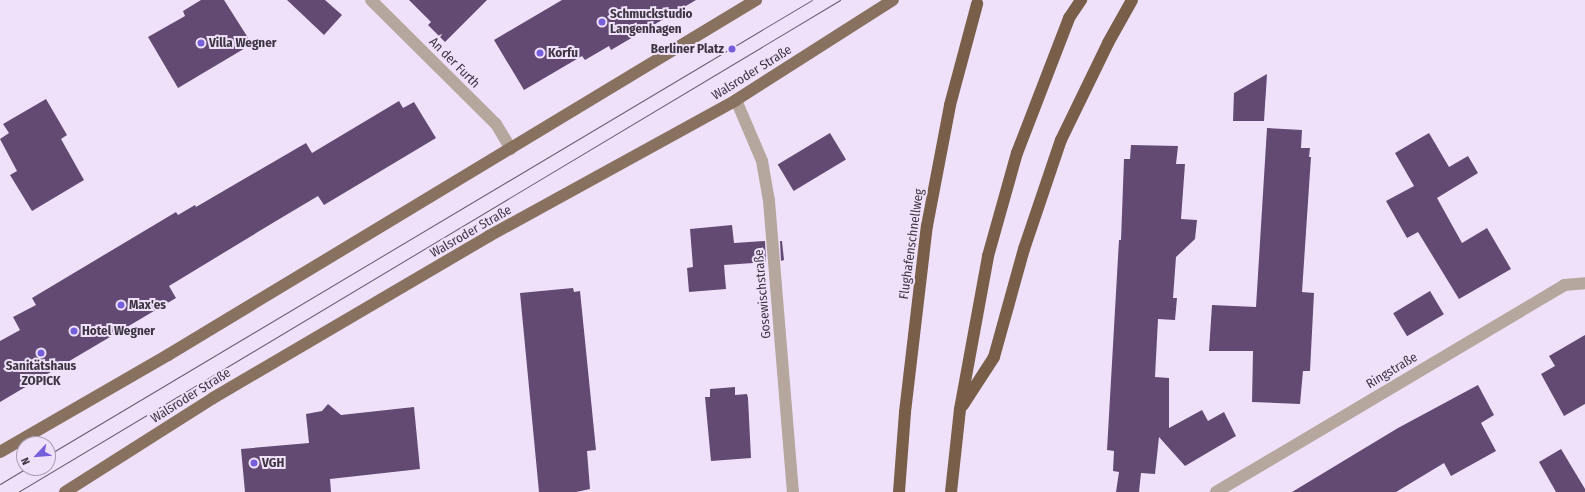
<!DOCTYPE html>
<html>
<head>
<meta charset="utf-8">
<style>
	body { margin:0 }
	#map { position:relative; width:1585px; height:492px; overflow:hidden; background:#f0e1fb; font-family:"Fira Sans Condensed",sans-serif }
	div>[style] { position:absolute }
	.building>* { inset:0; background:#624a73; transform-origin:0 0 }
	.minor>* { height:12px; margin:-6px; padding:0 6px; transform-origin:6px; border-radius:6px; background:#b5a79d }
	.major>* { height:12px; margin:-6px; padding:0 6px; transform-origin:6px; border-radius:6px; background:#897160 }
	.highway>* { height:12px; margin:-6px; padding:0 6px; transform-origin:6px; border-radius:6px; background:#795e4a }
	.tram>* { height:1px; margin:-0.5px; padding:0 0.5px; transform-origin:0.5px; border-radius:0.5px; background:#635b6a }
	.dots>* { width:11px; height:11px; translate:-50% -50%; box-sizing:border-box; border:2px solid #f0e1fb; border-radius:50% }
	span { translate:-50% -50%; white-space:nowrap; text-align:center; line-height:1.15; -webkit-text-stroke:4px #f0e1fb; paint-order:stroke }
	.poi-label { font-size:13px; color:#3d3642; font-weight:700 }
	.left { translate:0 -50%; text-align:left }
	.right { translate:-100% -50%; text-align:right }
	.street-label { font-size:13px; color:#3d3642 }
	.north { position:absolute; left:16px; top:436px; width:40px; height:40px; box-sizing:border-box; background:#f0e1fb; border:1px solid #a89db1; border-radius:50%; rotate:244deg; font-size:11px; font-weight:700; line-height:16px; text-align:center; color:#3d3642 }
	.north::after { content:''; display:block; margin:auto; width:14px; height:18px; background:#765fda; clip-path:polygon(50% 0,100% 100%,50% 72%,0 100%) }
</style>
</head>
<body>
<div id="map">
	<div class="building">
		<div style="clip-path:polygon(201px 0,224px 0,252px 44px,178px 88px,148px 37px,185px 16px,183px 11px)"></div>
		<div style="clip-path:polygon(287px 0,325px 0,342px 15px,324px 35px)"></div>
		<div style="clip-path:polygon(409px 0,487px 0,445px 42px,428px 25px,431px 22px)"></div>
		<div style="clip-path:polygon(562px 0,696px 0,611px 50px,609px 46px,585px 60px,582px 56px,524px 90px,494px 40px)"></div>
		<div style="clip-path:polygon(1267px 74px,1264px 121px,1233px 121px,1234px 93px)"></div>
		<div style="clip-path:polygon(46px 99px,67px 135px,61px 139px,84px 180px,32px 211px,10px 175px,17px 171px,0 139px,9px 133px,3px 124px)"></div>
		<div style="clip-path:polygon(399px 101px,403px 108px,414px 102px,436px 138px,324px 205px,318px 196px,276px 221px,169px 286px,176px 298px,0 402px,0 341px,20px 330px,13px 317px,36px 305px,32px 298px,176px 212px,178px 215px,195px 205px,196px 207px,306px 143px,312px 153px)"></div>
		<div style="clip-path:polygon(1267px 128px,1302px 130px,1301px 148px,1310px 148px,1309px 157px,1311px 157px,1302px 292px,1314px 293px,1310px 371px,1303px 371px,1300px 404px,1252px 402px,1253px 351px,1209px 351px,1212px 305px,1256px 307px)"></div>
		<div style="left:830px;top:133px;width:31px;height:61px;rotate:59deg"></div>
		<div style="clip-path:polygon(1429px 133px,1449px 167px,1468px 156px,1478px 173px,1437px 198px,1462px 243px,1487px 228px,1511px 269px,1459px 299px,1418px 232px,1407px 238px,1386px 201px,1414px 186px,1395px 153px)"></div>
		<div style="clip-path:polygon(1131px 145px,1178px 146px,1176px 164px,1185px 164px,1181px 219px,1197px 220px,1195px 239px,1176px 257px,1173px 298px,1177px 298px,1175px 320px,1158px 319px,1155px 377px,1169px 378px,1169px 428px,1202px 410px,1208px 421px,1224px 412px,1236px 436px,1185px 466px,1159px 437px,1155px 474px,1141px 473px,1139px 492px,1116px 492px,1119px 472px,1113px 471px,1114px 451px,1107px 450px,1119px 240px,1121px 240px,1124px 159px,1130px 159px)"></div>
		<div style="clip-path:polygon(732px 225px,734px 243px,765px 241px,766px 262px,724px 265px,726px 289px,689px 292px,687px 268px,693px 267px,690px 229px)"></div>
		<div style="clip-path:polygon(780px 241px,782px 241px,784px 260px,781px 261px)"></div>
		<div style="clip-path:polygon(573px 288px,574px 292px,580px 291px,596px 450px,587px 451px,590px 489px,576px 492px,539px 492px,520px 293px)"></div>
		<div style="left:1430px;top:291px;width:27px;height:43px;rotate:59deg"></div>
		<div style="clip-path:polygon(1585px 335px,1585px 404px,1564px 416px,1541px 374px,1555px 366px,1549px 356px)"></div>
		<div style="clip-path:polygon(1478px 385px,1494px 415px,1481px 423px,1496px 451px,1451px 476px,1444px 463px,1396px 492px,1292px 492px,1398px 428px)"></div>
		<div style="clip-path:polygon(735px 387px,735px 395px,747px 394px,748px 398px,751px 458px,711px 461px,705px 397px,710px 397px,710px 389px)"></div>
		<div style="clip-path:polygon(328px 404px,341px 415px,414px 407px,420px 469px,330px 479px,331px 492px,245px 492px,241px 449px,309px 443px,306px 414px,322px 411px)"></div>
		<div style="clip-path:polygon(1561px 449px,1585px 489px,1585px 492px,1556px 492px,1539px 462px)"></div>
	</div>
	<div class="minor">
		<div style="left:371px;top:0;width:176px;rotate:44.8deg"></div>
		<div style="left:496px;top:124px;width:29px;rotate:59deg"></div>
		<div style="left:736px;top:100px;width:66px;rotate:66.9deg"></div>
		<div style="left:762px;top:161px;width:41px;rotate:80.1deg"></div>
		<div style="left:769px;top:201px;width:292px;rotate:85.3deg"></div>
		<div style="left:1216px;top:492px;width:405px;rotate:-30.7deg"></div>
		<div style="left:1564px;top:285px;width:21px;rotate:-5deg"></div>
	</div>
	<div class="major">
		<div style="left:0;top:452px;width:194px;rotate:-30deg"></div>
		<div style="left:168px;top:355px;width:687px;rotate:-31.12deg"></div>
		<div style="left:65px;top:492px;width:175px;rotate:-32.4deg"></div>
		<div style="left:213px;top:398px;width:320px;rotate:-30.4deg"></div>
		<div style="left:489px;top:236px;width:282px;rotate:-28.8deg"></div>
		<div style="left:736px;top:100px;width:186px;rotate:-32.5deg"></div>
	</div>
	<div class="highway">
		<div style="left:963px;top:405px;width:57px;rotate:-57.1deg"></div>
		<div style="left:994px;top:357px;width:112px;rotate:-74.5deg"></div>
		<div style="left:1024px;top:249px;width:115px;rotate:-71.3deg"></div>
		<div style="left:1061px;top:140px;width:108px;rotate:-64.1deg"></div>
		<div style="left:1108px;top:43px;width:49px;rotate:-60.8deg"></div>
		<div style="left:899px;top:492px;width:80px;rotate:-85.7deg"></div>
		<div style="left:905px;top:412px;width:187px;rotate:-83.3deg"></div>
		<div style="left:927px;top:226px;width:123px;rotate:-79.2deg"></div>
		<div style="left:950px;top:105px;width:105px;rotate:-75deg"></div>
		<div style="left:951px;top:492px;width:83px;rotate:-83.8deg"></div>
		<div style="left:960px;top:409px;width:156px;rotate:-79.6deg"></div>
		<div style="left:988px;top:256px;width:107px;rotate:-74.3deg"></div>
		<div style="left:1017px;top:153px;width:145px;rotate:-68.9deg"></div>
		<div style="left:1069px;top:18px;width:22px;rotate:-56deg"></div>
	</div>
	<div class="tram">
		<div style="left:48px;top:455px;width:889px;rotate:-30.78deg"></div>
		<div style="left:0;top:484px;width:31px;rotate:-31deg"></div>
		<div style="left:18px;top:492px;width:958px;rotate:-30.9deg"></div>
	</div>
	<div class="dots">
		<div style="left:602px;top:22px;background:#765fda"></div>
		<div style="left:201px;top:43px;background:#765fda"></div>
		<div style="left:732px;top:49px;background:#765fda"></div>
		<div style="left:540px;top:53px;background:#765fda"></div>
		<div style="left:121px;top:305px;background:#765fda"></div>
		<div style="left:74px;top:331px;background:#765fda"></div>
		<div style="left:41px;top:353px;background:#765fda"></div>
		<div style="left:254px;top:463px;background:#765fda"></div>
	</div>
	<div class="poi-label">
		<span class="left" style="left:610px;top:22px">Schmuckstudio<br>Langenhagen</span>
		<span class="left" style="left:209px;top:43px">Villa Wegner</span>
		<span class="right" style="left:724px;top:49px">Berliner Platz</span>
		<span class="left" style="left:548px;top:53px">Korfu</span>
		<span class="left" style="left:129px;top:305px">Max'es</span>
		<span class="left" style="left:82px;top:331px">Hotel Wegner</span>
		<span style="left:41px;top:374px">Sanitätshaus<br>ZOPICK</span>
		<span class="left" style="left:262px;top:463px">VGH</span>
	</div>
	<div class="street-label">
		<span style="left:454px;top:63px;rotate:45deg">An der Furth</span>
		<span style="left:752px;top:73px;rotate:-32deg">Walsroder Straße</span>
		<span style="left:471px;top:232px;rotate:-30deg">Walsroder Straße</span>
		<span style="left:912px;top:244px;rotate:-82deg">Flughafenschnellweg</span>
		<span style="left:763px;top:294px;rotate:-95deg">Gosewischstraße</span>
		<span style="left:1392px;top:371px;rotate:-31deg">Ringstraße</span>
		<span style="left:191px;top:396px;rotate:-32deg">Walsroder Straße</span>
	</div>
	<div class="north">N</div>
</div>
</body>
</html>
